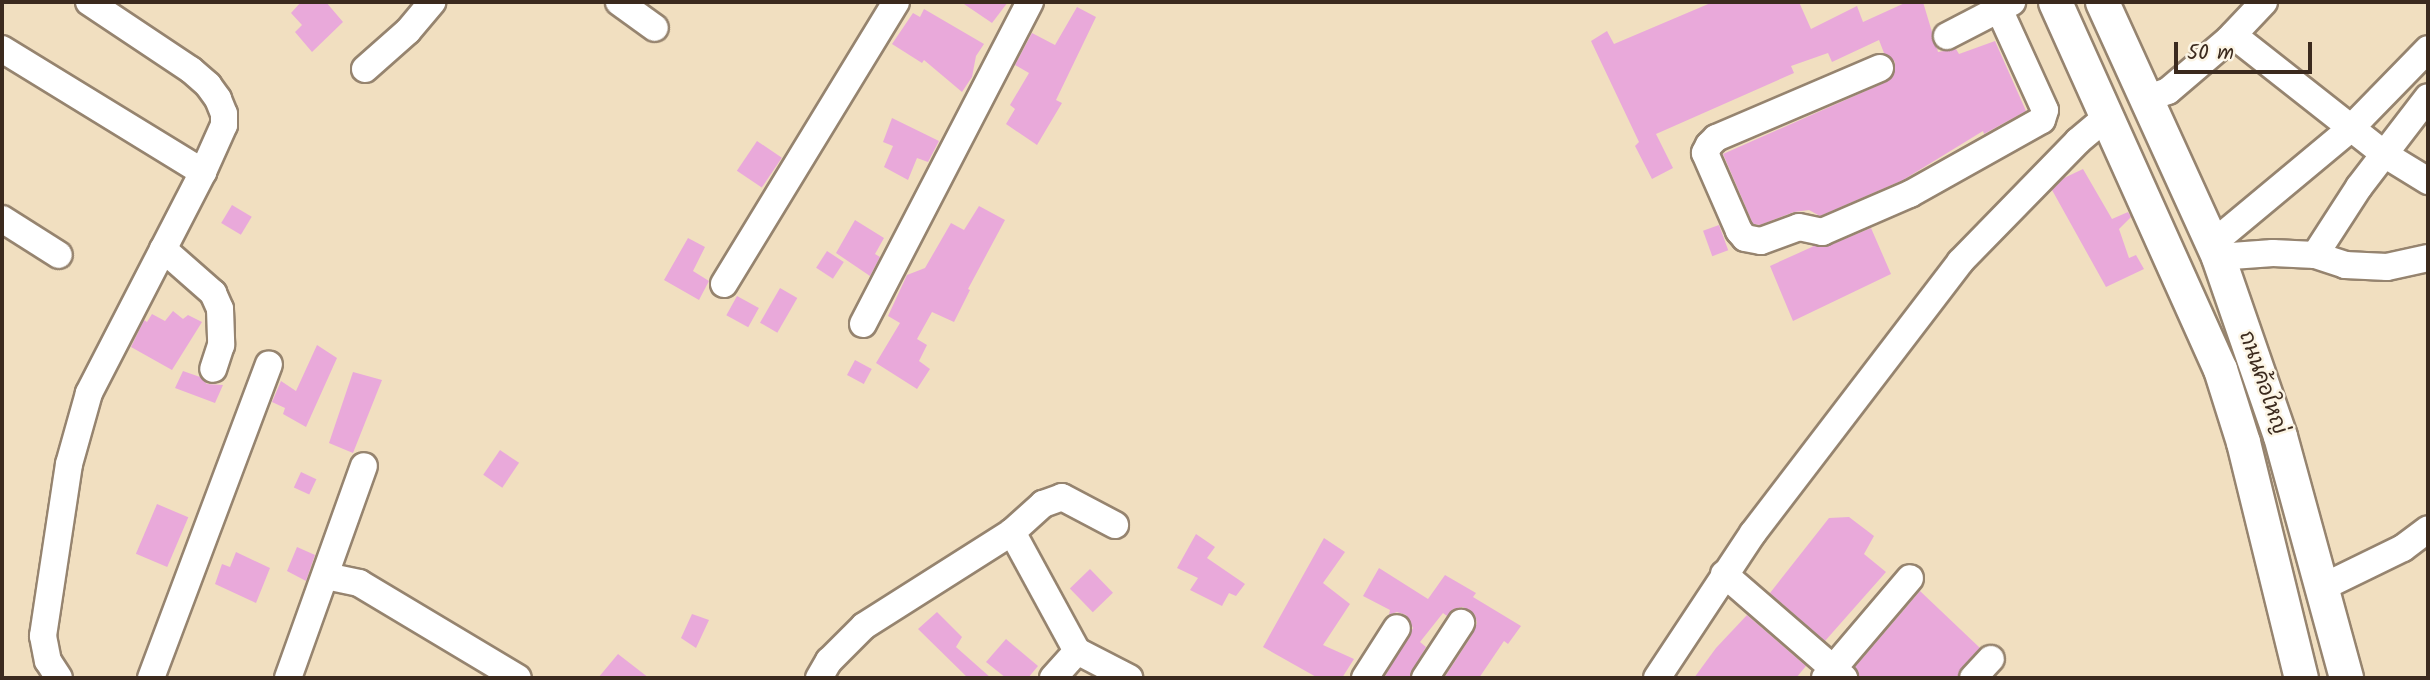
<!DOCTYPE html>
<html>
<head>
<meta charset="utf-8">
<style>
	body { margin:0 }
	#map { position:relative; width:2430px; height:680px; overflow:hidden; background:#f1dfc0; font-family:Kalam,"Playpen Sans Thai",sans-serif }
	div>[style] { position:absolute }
	.building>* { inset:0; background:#e9a9da; transform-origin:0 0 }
	.roads { filter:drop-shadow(2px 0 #96846f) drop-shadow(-2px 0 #96846f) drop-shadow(0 2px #96846f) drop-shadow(0 -2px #96846f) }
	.minor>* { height:26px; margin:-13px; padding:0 13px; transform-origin:13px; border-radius:13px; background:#fff }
	.major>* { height:33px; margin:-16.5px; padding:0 16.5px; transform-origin:16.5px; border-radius:16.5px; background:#fff }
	span { translate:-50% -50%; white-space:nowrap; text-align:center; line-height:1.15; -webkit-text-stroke:5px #fcf5e5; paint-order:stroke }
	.street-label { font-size:21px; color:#3b2a1e }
	.frame { position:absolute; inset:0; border:4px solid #3b2a1e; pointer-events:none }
	.scale { position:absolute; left:2174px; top:42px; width:138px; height:32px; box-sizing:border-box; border:4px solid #3b2a1e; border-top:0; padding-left:9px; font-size:21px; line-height:24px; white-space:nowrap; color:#3b2a1e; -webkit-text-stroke:5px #fcf5e5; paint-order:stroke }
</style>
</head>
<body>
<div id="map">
	<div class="building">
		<div style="clip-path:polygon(301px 2px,326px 2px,343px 22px,312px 52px,295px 32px,302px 25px,291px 13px)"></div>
		<div style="clip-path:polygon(961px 2px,1008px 2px,992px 23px)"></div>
		<div style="clip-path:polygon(1713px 2px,1799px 2px,1811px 29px,1857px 6px,1863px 22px,1907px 2px,1923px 2px,1938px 52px,1956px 49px,1959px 54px,1995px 41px,2026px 111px,1984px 134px,1983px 131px,1903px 180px,1820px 216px,1809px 210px,1794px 212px,1760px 225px,1753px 224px,1723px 154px,1886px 82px,1893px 77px,1895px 62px,1884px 53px,1879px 40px,1832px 62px,1828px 53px,1791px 66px,1794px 73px,1656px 134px,1673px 168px,1652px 179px,1635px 146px,1639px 142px,1591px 41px,1607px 31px,1614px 44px)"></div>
		<div style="clip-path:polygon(1077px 7px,1096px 17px,1056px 100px,1062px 103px,1037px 145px,1006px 124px,1015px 109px,1010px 105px,1029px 73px,1015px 65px,1032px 33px,1055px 45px)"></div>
		<div style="clip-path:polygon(924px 9px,984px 44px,976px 56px,972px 77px,962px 92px,924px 60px,922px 63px,892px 44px,913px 13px,920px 17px)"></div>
		<div style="clip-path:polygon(892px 118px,939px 141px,928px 162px,917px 158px,908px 180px,884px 167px,893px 146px,883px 142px)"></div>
		<div style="left:757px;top:141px;width:30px;height:36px;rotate:34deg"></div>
		<div style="clip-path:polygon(2083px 169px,2112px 219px,2128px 212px,2131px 217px,2119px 229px,2129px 258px,2136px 255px,2144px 269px,2106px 287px,2052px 190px,2064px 178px)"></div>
		<div style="left:232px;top:205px;width:23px;height:21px;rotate:31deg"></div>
		<div style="clip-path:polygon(979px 206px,1005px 220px,968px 289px,970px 290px,954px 322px,932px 312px,917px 339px,927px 345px,919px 361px,930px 369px,917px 389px,876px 363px,900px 323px,888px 316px,907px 275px,925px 268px,951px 223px,964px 230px)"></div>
		<div style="clip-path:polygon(855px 220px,884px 238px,875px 254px,880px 257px,870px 276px,836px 253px)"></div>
		<div style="left:1719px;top:225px;width:27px;height:17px;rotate:70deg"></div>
		<div style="clip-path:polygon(1871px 228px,1891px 274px,1793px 321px,1770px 266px,1814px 246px,1828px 246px)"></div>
		<div style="clip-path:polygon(688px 238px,705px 247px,693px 271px,709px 281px,699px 300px,664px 280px)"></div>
		<div style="left:827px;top:251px;width:20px;height:20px;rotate:33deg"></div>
		<div style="left:780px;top:288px;width:20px;height:40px;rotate:30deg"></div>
		<div style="left:737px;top:296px;width:25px;height:22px;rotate:29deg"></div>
		<div style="clip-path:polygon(173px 311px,183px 319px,188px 315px,202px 322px,172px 370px,131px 347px,144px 320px,147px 322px,152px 314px,165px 321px)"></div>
		<div style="clip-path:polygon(317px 345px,337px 358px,306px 427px,283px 414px,285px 408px,272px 402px,281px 381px,296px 391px)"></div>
		<div style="left:855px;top:360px;width:19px;height:17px;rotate:28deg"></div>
		<div style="clip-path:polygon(183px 371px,200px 377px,207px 384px,223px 385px,215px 403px,175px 388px)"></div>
		<div style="clip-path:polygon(353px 372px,382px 380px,353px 453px,329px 443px)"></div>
		<div style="left:500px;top:450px;width:23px;height:30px;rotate:34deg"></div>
		<div style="left:301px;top:472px;width:17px;height:17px;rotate:25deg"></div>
		<div style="left:157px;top:504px;width:34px;height:54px;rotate:23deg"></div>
		<div style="clip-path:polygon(1849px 517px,1874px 536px,1864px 554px,1886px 572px,1825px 641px,1770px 593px,1829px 518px)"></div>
		<div style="clip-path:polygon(1196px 534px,1215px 547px,1207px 558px,1245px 584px,1236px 596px,1229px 593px,1222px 606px,1190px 590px,1198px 578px,1177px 568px)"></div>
		<div style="clip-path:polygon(1324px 538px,1345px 552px,1323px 583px,1350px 604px,1323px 645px,1354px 659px,1342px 678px,1318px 678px,1263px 647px)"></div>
		<div style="clip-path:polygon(297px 547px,315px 555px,306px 581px,287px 571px)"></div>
		<div style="clip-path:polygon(236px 552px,270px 568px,256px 603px,215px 584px,222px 564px,230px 567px)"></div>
		<div style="clip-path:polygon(1379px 568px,1428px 599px,1445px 575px,1476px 593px,1473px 597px,1521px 626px,1508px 644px,1504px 641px,1479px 678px,1444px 678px,1472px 635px,1477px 623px,1475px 615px,1463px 607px,1453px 609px,1447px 616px,1443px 613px,1420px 642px,1426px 647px,1409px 678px,1384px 678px,1413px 628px,1406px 615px,1397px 612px,1389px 615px,1390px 610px,1363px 596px)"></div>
		<div style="left:1090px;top:569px;width:33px;height:28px;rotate:46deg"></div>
		<div style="clip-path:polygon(1920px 591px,1980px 648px,1962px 667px,1958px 678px,1859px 678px,1855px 667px)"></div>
		<div style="clip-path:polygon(937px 612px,962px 637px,956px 647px,991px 678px,968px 678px,918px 629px)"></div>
		<div style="clip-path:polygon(692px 614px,709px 620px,696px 648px,681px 638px)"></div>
		<div style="clip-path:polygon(1747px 615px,1806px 666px,1796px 678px,1694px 678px,1716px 648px)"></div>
		<div style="clip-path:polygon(1006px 639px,1038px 666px,1028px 678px,1006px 678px,986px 662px)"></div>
		<div style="clip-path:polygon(618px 654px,649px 678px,598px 678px)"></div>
	</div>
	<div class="roads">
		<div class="minor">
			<div style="left:89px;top:2px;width:123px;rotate:33.7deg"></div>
			<div style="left:191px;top:70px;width:23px;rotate:41deg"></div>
			<div style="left:208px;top:85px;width:17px;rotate:54deg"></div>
			<div style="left:218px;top:99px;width:16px;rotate:68deg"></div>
			<div style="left:224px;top:114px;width:11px;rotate:90deg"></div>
			<div style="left:224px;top:125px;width:51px;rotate:114.1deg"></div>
			<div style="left:619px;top:2px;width:44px;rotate:35.8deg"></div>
			<div style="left:2233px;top:35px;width:192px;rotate:38.2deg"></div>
			<div style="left:2384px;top:154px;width:52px;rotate:31.5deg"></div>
			<div style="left:1947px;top:36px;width:59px;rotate:-27.4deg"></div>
			<div style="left:2px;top:49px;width:236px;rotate:31.5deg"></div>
			<div style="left:203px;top:172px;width:249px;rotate:117.3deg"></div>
			<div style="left:89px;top:393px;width:74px;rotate:105.7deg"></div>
			<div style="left:69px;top:464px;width:174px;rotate:98.6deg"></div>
			<div style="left:43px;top:636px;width:25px;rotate:79deg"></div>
			<div style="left:48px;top:661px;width:20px;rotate:57deg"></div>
			<div style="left:1880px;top:68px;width:178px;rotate:156.9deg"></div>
			<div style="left:1716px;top:138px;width:10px;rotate:135deg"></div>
			<div style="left:1709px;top:145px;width:9px;rotate:117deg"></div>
			<div style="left:1705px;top:153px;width:85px;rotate:66.4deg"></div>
			<div style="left:1739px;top:231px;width:9px;rotate:49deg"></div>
			<div style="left:1745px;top:238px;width:16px;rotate:11deg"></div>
			<div style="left:1761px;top:241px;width:40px;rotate:-20.2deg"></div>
			<div style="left:1799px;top:227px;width:24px;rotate:12deg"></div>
			<div style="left:1822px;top:232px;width:96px;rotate:-23.4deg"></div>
			<div style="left:1910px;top:194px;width:151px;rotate:-29.3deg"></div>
			<div style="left:2042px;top:120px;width:10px;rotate:-73deg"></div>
			<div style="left:2045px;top:110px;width:111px;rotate:-114.5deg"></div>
			<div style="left:1999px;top:9px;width:15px;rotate:-28deg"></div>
			<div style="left:365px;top:69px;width:57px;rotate:-41.5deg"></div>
			<div style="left:408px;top:31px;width:38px;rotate:-50deg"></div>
			<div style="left:2146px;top:99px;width:23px;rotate:-20deg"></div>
			<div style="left:2168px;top:91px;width:80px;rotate:-40.4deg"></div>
			<div style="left:2229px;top:39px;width:51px;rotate:-46.6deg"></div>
			<div style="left:2px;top:219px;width:67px;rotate:32.3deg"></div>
			<div style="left:2212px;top:244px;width:181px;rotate:-39.8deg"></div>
			<div style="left:2351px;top:128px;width:110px;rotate:-45.7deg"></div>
			<div style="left:163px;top:249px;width:67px;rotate:41.3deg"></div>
			<div style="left:213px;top:293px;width:17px;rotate:66deg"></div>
			<div style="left:220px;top:309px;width:36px;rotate:88deg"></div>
			<div style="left:221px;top:345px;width:25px;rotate:108deg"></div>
			<div style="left:2315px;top:255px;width:32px;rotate:18deg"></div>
			<div style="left:2345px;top:265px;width:42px;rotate:2.7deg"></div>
			<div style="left:2387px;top:267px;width:42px;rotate:-12.4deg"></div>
			<div style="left:2218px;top:257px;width:55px;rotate:-4.2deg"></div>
			<div style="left:2273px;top:253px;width:42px;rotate:2.7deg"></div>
			<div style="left:2315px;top:255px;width:81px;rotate:-57.1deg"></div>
			<div style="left:2359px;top:187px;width:113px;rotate:-52.5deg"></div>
			<div style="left:724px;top:284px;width:330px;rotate:-58.6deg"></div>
			<div style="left:863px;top:324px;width:363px;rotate:-62.6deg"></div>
			<div style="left:1012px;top:532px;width:136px;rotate:61.4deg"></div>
			<div style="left:1724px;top:574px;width:159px;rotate:40.9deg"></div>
			<div style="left:326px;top:576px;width:34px;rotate:12deg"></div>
			<div style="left:359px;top:583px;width:185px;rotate:30.9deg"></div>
			<div style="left:2323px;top:587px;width:89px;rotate:-26deg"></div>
			<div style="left:2403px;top:548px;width:31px;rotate:-37deg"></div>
			<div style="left:151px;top:678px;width:335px;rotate:-69.4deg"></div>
			<div style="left:288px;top:678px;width:225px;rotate:-70.3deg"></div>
			<div style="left:819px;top:678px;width:20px;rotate:-60deg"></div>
			<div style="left:829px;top:661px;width:49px;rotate:-45deg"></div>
			<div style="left:864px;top:626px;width:175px;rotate:-32.4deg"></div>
			<div style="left:1012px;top:532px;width:42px;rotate:-42.1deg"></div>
			<div style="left:1043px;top:504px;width:20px;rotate:-20deg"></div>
			<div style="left:1062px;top:497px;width:60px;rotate:27.8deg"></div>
			<div style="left:1053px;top:678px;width:36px;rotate:-48deg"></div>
			<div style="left:1077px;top:651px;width:59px;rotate:27.4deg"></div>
			<div style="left:1365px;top:678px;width:59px;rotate:-57.4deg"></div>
			<div style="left:1425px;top:678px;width:66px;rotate:-56.8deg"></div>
			<div style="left:1657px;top:678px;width:174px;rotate:-56.5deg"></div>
			<div style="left:1753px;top:533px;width:341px;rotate:-52.6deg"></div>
			<div style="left:1960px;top:262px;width:169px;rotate:-45.7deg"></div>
			<div style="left:2078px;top:141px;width:38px;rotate:-40deg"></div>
			<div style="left:1825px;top:678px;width:131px;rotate:-49.6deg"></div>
			<div style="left:1973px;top:678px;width:26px;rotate:-47deg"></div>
		</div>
		<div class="major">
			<div style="left:2055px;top:2px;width:402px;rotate:65.8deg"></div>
			<div style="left:2220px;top:369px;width:77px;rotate:72.5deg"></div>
			<div style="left:2243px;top:442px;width:243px;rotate:76.2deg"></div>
			<div style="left:2102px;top:2px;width:280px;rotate:65.5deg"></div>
			<div style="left:2218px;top:257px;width:189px;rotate:70.9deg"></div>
			<div style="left:2280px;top:436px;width:251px;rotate:74.7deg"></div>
		</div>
	</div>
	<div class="street-label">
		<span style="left:2262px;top:383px;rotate:71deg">ถนนค้อใหญ่</span>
	</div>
	<div class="frame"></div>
	<div class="scale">50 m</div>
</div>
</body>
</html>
